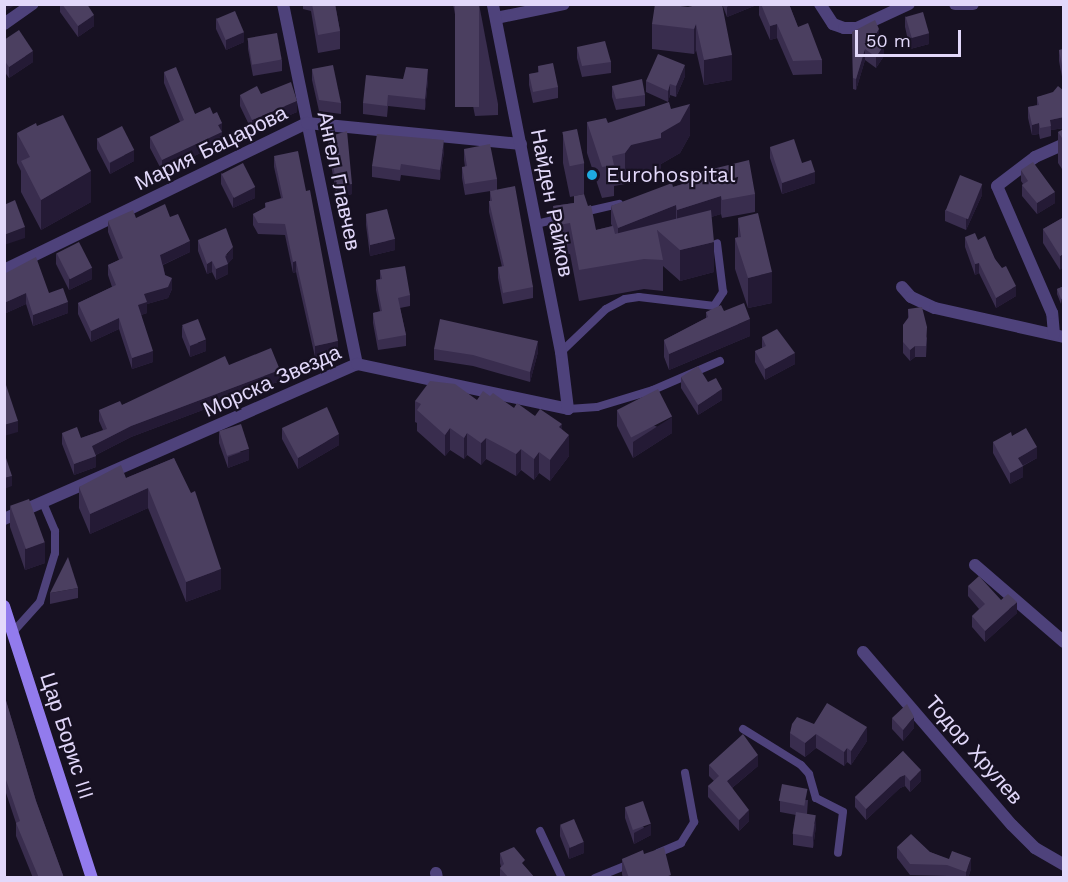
<!DOCTYPE html>
<html>
<head>
<meta charset="utf-8">
<style>
	body { margin:0 }
	#map { position:relative; width:1068px; height:882px; overflow:hidden; background:#171122; font-family:"Work Sans",sans-serif }
	div>[style] { position:absolute }
	.lane>* { height:8px; margin:-4px; padding:0 4px; transform-origin:4px; border-radius:4px; background:#4e427b }
	.street>* { height:12px; margin:-6px; padding:0 6px; transform-origin:6px; border-radius:6px; background:#4e427b }
	.secondary>* { height:12px; margin:-6px; padding:0 6px; transform-origin:6px; border-radius:6px; background:#927bed }
	.wall>* { inset:0; background:#392d4e }
	.shaded-wall>* { inset:0; background:#241a35 }
	.building>* { inset:0; background:#4b3f60; transform-origin:0 0 }
	.dots>* { width:16px; height:16px; translate:-50% -50%; box-sizing:border-box; border:3px solid #171122; border-radius:50% }
	span { translate:-50% -50%; white-space:nowrap; text-align:center; line-height:1.15; -webkit-text-stroke:4.5px #171122; paint-order:stroke }
	.street-label { font-size:21px; color:#e2d8fa }
	.poi-label { font-size:21px; color:#e2d8fa }
	.left { translate:0 -50%; text-align:left }
	.frame { position:absolute; inset:0; border:6px solid #e2d8fa; pointer-events:none }
	.scale { position:absolute; left:855px; top:30px; width:106px; height:27px; box-sizing:border-box; border:3px solid #e2d8fa; border-top:0; padding-left:8px; font-size:18px; line-height:21px; white-space:nowrap; color:#e2d8fa; -webkit-text-stroke:4px #171122; paint-order:stroke }
</style>
</head>
<body>
<div id="map">
	<div class="lane">
		<div style="left:584px;top:212px;width:36px;rotate:-13deg"></div>
		<div style="left:536px;top:224px;width:26px;rotate:-13deg"></div>
		<div style="left:561px;top:352px;width:62px;rotate:-43.7deg"></div>
		<div style="left:606px;top:309px;width:21px;rotate:-28deg"></div>
		<div style="left:625px;top:299px;width:14px;rotate:-8deg"></div>
		<div style="left:639px;top:297px;width:76px;rotate:6.8deg"></div>
		<div style="left:714px;top:306px;width:17px;rotate:-57deg"></div>
		<div style="left:723px;top:292px;width:49px;rotate:-97deg"></div>
		<div style="left:568px;top:409px;width:29px;rotate:-4deg"></div>
		<div style="left:597px;top:407px;width:59px;rotate:-16.9deg"></div>
		<div style="left:653px;top:390px;width:73px;rotate:-23.4deg"></div>
		<div style="left:13px;top:632px;width:40px;rotate:-48deg"></div>
		<div style="left:40px;top:602px;width:51px;rotate:-73deg"></div>
		<div style="left:55px;top:553px;width:22px;rotate:-90deg"></div>
		<div style="left:55px;top:531px;width:30px;rotate:-113deg"></div>
		<div style="left:743px;top:729px;width:68px;rotate:31.8deg"></div>
		<div style="left:801px;top:765px;width:12px;rotate:48deg"></div>
		<div style="left:809px;top:774px;width:25px;rotate:74deg"></div>
		<div style="left:816px;top:798px;width:30px;rotate:27deg"></div>
		<div style="left:843px;top:812px;width:41px;rotate:97deg"></div>
		<div style="left:540px;top:831px;width:52px;rotate:64.9deg"></div>
		<div style="left:658px;top:853px;width:25px;rotate:-23deg"></div>
		<div style="left:681px;top:843px;width:25px;rotate:-58deg"></div>
		<div style="left:694px;top:822px;width:50px;rotate:-100.4deg"></div>
		<div style="left:595px;top:878px;width:38px;rotate:-22deg"></div>
	</div>
	<div class="street">
		<div style="left:283px;top:4px;width:368px;rotate:78.4deg"></div>
		<div style="left:820px;top:4px;width:24px;rotate:57deg"></div>
		<div style="left:833px;top:24px;width:12px;rotate:20deg"></div>
		<div style="left:844px;top:28px;width:13px"></div>
		<div style="left:857px;top:28px;width:57px;rotate:-24.8deg"></div>
		<div style="left:955px;top:4px;width:18px"></div>
		<div style="left:496px;top:18px;width:69px;rotate:-11.6deg"></div>
		<div style="left:4px;top:24px;width:35px;rotate:-35deg"></div>
		<div style="left:4px;top:270px;width:337px;rotate:-25.9deg"></div>
		<div style="left:307px;top:123px;width:215px;rotate:5.6deg"></div>
		<div style="left:902px;top:287px;width:13px;rotate:48deg"></div>
		<div style="left:911px;top:297px;width:26px;rotate:25deg"></div>
		<div style="left:935px;top:308px;width:132px;rotate:12.7deg"></div>
		<div style="left:1054px;top:334px;width:21px;rotate:-95deg"></div>
		<div style="left:1052px;top:313px;width:138px;rotate:-113.4deg"></div>
		<div style="left:997px;top:186px;width:48px;rotate:-37.3deg"></div>
		<div style="left:1035px;top:157px;width:32px;rotate:-24deg"></div>
		<div style="left:4px;top:519px;width:386px;rotate:-23.7deg"></div>
		<div style="left:357px;top:364px;width:216px;rotate:12deg"></div>
		<div style="left:568px;top:409px;width:57px;rotate:-97deg"></div>
		<div style="left:561px;top:352px;width:355px;rotate:-101.1deg"></div>
		<div style="left:975px;top:565px;width:118px;rotate:40.9deg"></div>
		<div style="left:863px;top:652px;width:228px;rotate:49.3deg"></div>
		<div style="left:1012px;top:825px;width:33px;rotate:45deg"></div>
		<div style="left:1035px;top:848px;width:34px;rotate:30deg"></div>
		<div style="left:436px;top:873px;width:5px;rotate:79deg"></div>
	</div>
	<div class="secondary">
		<div style="left:4px;top:606px;width:286px;rotate:72.1deg"></div>
	</div>
	<div class="wall">
		<div style="clip-path:polygon(60px 4px,87px 4px,94px 26px,78px 37px,60px 12px)"></div>
		<div style="clip-path:polygon(303px 4px,335px 4px,340px 31px,340px 49px,318px 53px,311px 11px,303px 9px)"></div>
		<div style="clip-path:polygon(453px 4px,479px 4px,498px 104px,498px 115px,475px 116px)"></div>
		<div style="clip-path:polygon(722px 4px,759px 4px,727px 17px)"></div>
		<div style="clip-path:polygon(759px 4px,789px 4px,798px 27px,822px 60px,822px 74px,793px 75px,777px 38px,770px 40px,759px 15px)"></div>
		<div style="clip-path:polygon(688px 7px,732px 80px,704px 85px,696px 50px,694px 54px,652px 49px,652px 24px)"></div>
		<div style="clip-path:polygon(905px 16px,929px 44px,910px 49px,905px 27px)"></div>
		<div style="clip-path:polygon(216px 18px,244px 42px,226px 50px,216px 29px)"></div>
		<div style="clip-path:polygon(852px 32px,879px 40px,878px 41px,884px 56px,876px 68px,865px 60px,856px 90px,853px 89px)"></div>
		<div style="clip-path:polygon(248px 39px,282px 60px,282px 71px,253px 76px,248px 49px)"></div>
		<div style="clip-path:polygon(4px 40px,33px 62px,9px 78px,4px 71px)"></div>
		<div style="clip-path:polygon(577px 47px,611px 62px,611px 73px,582px 77px,577px 58px)"></div>
		<div style="clip-path:polygon(1064px 49px,1063px 82px,1059px 61px,1059px 50px)"></div>
		<div style="clip-path:polygon(538px 66px,558px 87px,558px 98px,533px 103px,529px 85px,529px 74px,538px 73px)"></div>
		<div style="clip-path:polygon(312px 69px,341px 103px,341px 114px,319px 111px,312px 80px)"></div>
		<div style="clip-path:polygon(164px 72px,195px 114px,213px 114px,222px 123px,222px 143px,162px 171px,150px 148px,150px 137px,180px 122px,164px 83px)"></div>
		<div style="clip-path:polygon(685px 76px,676px 97px,670px 95px,668px 102px,646px 92px,646px 81px)"></div>
		<div style="clip-path:polygon(403px 79px,428px 80px,425px 110px,388px 106px,387px 117px,363px 114px,363px 103px)"></div>
		<div style="clip-path:polygon(612px 86px,645px 95px,645px 106px,616px 110px,612px 97px)"></div>
		<div style="clip-path:polygon(1064px 91px,1064px 128px,1051px 130px,1051px 136px,1040px 139px,1039px 134px,1032px 135px,1028px 118px,1028px 107px,1037px 105px,1037px 97px)"></div>
		<div style="clip-path:polygon(261px 94px,297px 112px,252px 131px,240px 106px,240px 95px)"></div>
		<div style="clip-path:polygon(671px 109px,690px 135px,680px 153px,661px 164px,661px 169px,631px 176px,625px 184px,614px 186px,614px 196px,602px 198px,587px 153px,587px 122px,608px 123px)"></div>
		<div style="clip-path:polygon(1064px 129px,1064px 172px,1058px 163px,1058px 132px)"></div>
		<div style="clip-path:polygon(17px 133px,91px 202px,41px 230px,21px 192px,21px 171px,17px 163px)"></div>
		<div style="clip-path:polygon(563px 133px,584px 163px,584px 194px,570px 197px,563px 163px)"></div>
		<div style="clip-path:polygon(328px 137px,352px 194px,337px 198px,328px 148px)"></div>
		<div style="clip-path:polygon(97px 138px,134px 161px,110px 174px,97px 149px)"></div>
		<div style="clip-path:polygon(770px 147px,802px 163px,815px 183px,782px 194px,770px 158px)"></div>
		<div style="clip-path:polygon(464px 149px,497px 179px,497px 190px,465px 195px,462px 178px,462px 167px,465px 167px,464px 160px)"></div>
		<div style="clip-path:polygon(444px 151px,440px 180px,401px 175px,400px 181px,372px 177px,372px 166px)"></div>
		<div style="clip-path:polygon(274px 156px,338px 352px,315px 357px,296px 272px,293px 273px,285px 235px,258px 234px,253px 225px,253px 214px,265px 208px,265px 203px,281px 198px,274px 167px)"></div>
		<div style="clip-path:polygon(1021px 170px,1055px 203px,1037px 214px,1022px 196px,1022px 185px,1023px 184px,1021px 181px)"></div>
		<div style="clip-path:polygon(221px 173px,255px 198px,233px 208px,221px 184px)"></div>
		<div style="clip-path:polygon(692px 174px,755px 194px,755px 212px,722px 218px,721px 214px,711px 217px,714px 272px,680px 281px,663px 266px,663px 291px,644px 289px,579px 301px,570px 254px,559px 255px,553px 237px,553px 206px,574px 203px,574px 196px,596px 230px,612px 226px,611px 224px,611px 206px,692px 181px)"></div>
		<div style="clip-path:polygon(490px 191px,533px 287px,533px 298px,503px 304px,498px 278px,498px 267px,502px 267px,489px 212px,489px 201px,490px 201px)"></div>
		<div style="clip-path:polygon(982px 195px,966px 230px,945px 221px,945px 210px)"></div>
		<div style="clip-path:polygon(366px 214px,395px 250px,370px 256px,366px 225px)"></div>
		<div style="clip-path:polygon(170px 217px,190px 252px,163px 265px,165px 275px,172px 289px,168px 298px,147px 304px,147px 313px,141px 315px,153px 362px,132px 369px,119px 329px,91px 342px,78px 314px,78px 303px,112px 287px,108px 275px,108px 265px,119px 260px,108px 232px,108px 221px,136px 218px)"></div>
		<div style="clip-path:polygon(1064px 217px,1060px 270px,1043px 243px,1043px 229px)"></div>
		<div style="clip-path:polygon(738px 218px,772px 303px,748px 308px,735px 269px,735px 238px,738px 237px)"></div>
		<div style="clip-path:polygon(965px 237px,978px 240px,995px 259px,1016px 296px,996px 308px,979px 273px,975px 275px,965px 247px)"></div>
		<div style="clip-path:polygon(198px 240px,233px 258px,228px 263px,228px 274px,216px 280px,212px 272px,207px 274px,198px 251px)"></div>
		<div style="clip-path:polygon(56px 253px,92px 279px,69px 290px,56px 264px)"></div>
		<div style="clip-path:polygon(380px 270px,410px 295px,410px 306px,400px 308px,406px 335px,406px 346px,378px 350px,373px 323px,373px 313px,380px 311px,376px 290px,376px 280px,380px 279px)"></div>
		<div style="clip-path:polygon(4px 274px,49px 293px,68px 313px,33px 326px,26px 304px,4px 314px)"></div>
		<div style="clip-path:polygon(1064px 286px,1061px 304px,1057px 294px,1057px 289px)"></div>
		<div style="clip-path:polygon(908px 309px,927px 338px,926px 357px,915px 357px,910px 361px,903px 353px,903px 325px,908px 318px)"></div>
		<div style="clip-path:polygon(724px 311px,750px 336px,669px 370px,664px 357px,664px 340px,706px 318px,706px 312px)"></div>
		<div style="clip-path:polygon(182px 326px,206px 351px,190px 357px,182px 337px)"></div>
		<div style="clip-path:polygon(762px 337px,795px 364px,765px 380px,755px 362px,755px 351px,762px 348px)"></div>
		<div style="clip-path:polygon(434px 349px,538px 352px,530px 382px,473px 366px,434px 360px)"></div>
		<div style="clip-path:polygon(229px 365px,280px 381px,131px 437px,96px 455px,96px 467px,74px 475px,62px 444px,62px 433px,81px 438px,103px 430px,99px 421px,99px 410px,122px 405px)"></div>
		<div style="clip-path:polygon(681px 377px,708px 382px,722px 400px,698px 415px,681px 388px)"></div>
		<div style="clip-path:polygon(490px 396px,514px 408px,535px 416px,562px 429px,569px 456px,550px 481px,539px 473px,534px 480px,521px 470px,516px 476px,486px 459px,481px 465px,467px 455px,464px 459px,450px 450px,445px 456px,417px 431px,417px 423px,415px 422px,415px 401px,477px 400px)"></div>
		<div style="clip-path:polygon(617px 410px,672px 433px,633px 458px,617px 426px)"></div>
		<div style="clip-path:polygon(282px 428px,339px 445px,298px 469px,282px 439px)"></div>
		<div style="clip-path:polygon(219px 432px,249px 460px,228px 468px,219px 443px)"></div>
		<div style="clip-path:polygon(1012px 436px,1037px 458px,1023px 466px,1023px 477px,1010px 484px,993px 453px,993px 442px)"></div>
		<div style="clip-path:polygon(174px 458px,221px 589px,186px 602px,148px 508px,90px 534px,79px 508px,79px 487px,126px 478px)"></div>
		<div style="clip-path:polygon(10px 506px,45px 563px,25px 570px,10px 527px)"></div>
		<div style="clip-path:polygon(968px 586px,1017px 613px,985px 642px,972px 627px,972px 616px,979px 609px,968px 596px)"></div>
		<div style="clip-path:polygon(78px 588px,78px 598px,50px 604px,50px 593px)"></div>
		<div style="clip-path:polygon(4px 694px,36px 801px,64px 878px,33px 878px,16px 836px,16px 823px,4px 787px)"></div>
		<div style="clip-path:polygon(892px 718px,914px 728px,903px 741px,892px 729px)"></div>
		<div style="clip-path:polygon(814px 724px,867px 741px,851px 765px,847px 762px,844px 766px,816px 748px,805px 757px,790px 747px,790px 733px)"></div>
		<div style="clip-path:polygon(903px 751px,921px 781px,910px 792px,905px 786px,900px 788px,866px 820px,855px 807px,855px 797px)"></div>
		<div style="clip-path:polygon(709px 765px,758px 766px,732px 788px,749px 821px,739px 831px,708px 797px,708px 786px,714px 781px,709px 776px)"></div>
		<div style="clip-path:polygon(808px 800px,807px 814px,816px 826px,813px 848px,793px 845px,793px 834px,796px 815px,780px 812px,780px 801px)"></div>
		<div style="clip-path:polygon(625px 807px,651px 835px,634px 844px,625px 818px)"></div>
		<div style="clip-path:polygon(560px 825px,584px 853px,569px 859px,560px 836px)"></div>
		<div style="clip-path:polygon(897px 847px,930px 852px,971px 869px,968px 878px,952px 878px,947px 876px,910px 875px,897px 858px)"></div>
		<div style="clip-path:polygon(500px 853px,525px 867px,535px 878px,500px 878px,500px 868px,501px 867px,500px 863px)"></div>
		<div style="clip-path:polygon(644px 854px,671px 878px,623px 878px,622px 874px,622px 859px)"></div>
	</div>
	<div class="shaded-wall">
		<div style="clip-path:polygon(4px 4px,17px 4px,4px 12px)"></div>
		<div style="clip-path:polygon(732px 4px,759px 4px,727px 17px,727px 7px)"></div>
		<div style="clip-path:polygon(94px 15px,94px 26px,78px 37px,78px 26px)"></div>
		<div style="clip-path:polygon(696px 24px,696px 50px,694px 54px,694px 29px)"></div>
		<div style="clip-path:polygon(777px 24px,777px 38px,770px 40px,770px 26px)"></div>
		<div style="clip-path:polygon(879px 29px,879px 40px,874px 49px,874px 38px)"></div>
		<div style="clip-path:polygon(244px 32px,244px 42px,226px 50px,226px 40px)"></div>
		<div style="clip-path:polygon(929px 33px,929px 44px,910px 49px,910px 38px)"></div>
		<div style="clip-path:polygon(884px 45px,884px 56px,876px 68px,876px 57px)"></div>
		<div style="clip-path:polygon(865px 49px,865px 60px,856px 90px,856px 79px)"></div>
		<div style="clip-path:polygon(33px 51px,33px 62px,9px 78px,9px 67px)"></div>
		<div style="clip-path:polygon(732px 55px,732px 80px,704px 85px,704px 60px)"></div>
		<div style="clip-path:polygon(685px 65px,685px 76px,676px 97px,676px 86px)"></div>
		<div style="clip-path:polygon(428px 69px,428px 80px,425px 110px,425px 99px)"></div>
		<div style="clip-path:polygon(670px 84px,670px 95px,668px 102px,668px 91px)"></div>
		<div style="clip-path:polygon(297px 101px,297px 112px,252px 131px,252px 120px)"></div>
		<div style="clip-path:polygon(690px 104px,690px 135px,680px 153px,661px 164px,661px 169px,631px 176px,625px 184px,625px 153px,631px 145px,661px 133px)"></div>
		<div style="clip-path:polygon(1064px 117px,1064px 128px,1051px 130px,1050px 120px)"></div>
		<div style="clip-path:polygon(222px 123px,222px 143px,162px 171px,162px 160px)"></div>
		<div style="clip-path:polygon(1039px 123px,1039px 134px,1032px 135px,1032px 125px)"></div>
		<div style="clip-path:polygon(444px 140px,444px 151px,440px 180px,440px 170px)"></div>
		<div style="clip-path:polygon(134px 150px,134px 161px,110px 174px,110px 163px)"></div>
		<div style="clip-path:polygon(91px 171px,91px 202px,41px 230px,41px 200px)"></div>
		<div style="clip-path:polygon(815px 172px,815px 183px,782px 194px,782px 183px)"></div>
		<div style="clip-path:polygon(352px 184px,352px 194px,337px 198px,337px 187px)"></div>
		<div style="clip-path:polygon(982px 184px,982px 195px,966px 230px,966px 219px)"></div>
		<div style="clip-path:polygon(255px 187px,255px 198px,233px 208px,233px 197px)"></div>
		<div style="clip-path:polygon(1055px 192px,1055px 203px,1037px 214px,1037px 203px)"></div>
		<div style="clip-path:polygon(721px 196px,721px 214px,677px 228px,677px 210px)"></div>
		<div style="clip-path:polygon(676px 205px,676px 223px,618px 246px,618px 228px)"></div>
		<div style="clip-path:polygon(25px 227px,25px 238px,4px 245px,4px 235px)"></div>
		<div style="clip-path:polygon(395px 239px,395px 250px,370px 256px,370px 245px)"></div>
		<div style="clip-path:polygon(190px 241px,190px 252px,160px 266px,160px 255px)"></div>
		<div style="clip-path:polygon(714px 242px,714px 272px,680px 281px,680px 250px)"></div>
		<div style="clip-path:polygon(233px 247px,233px 258px,228px 264px,228px 274px,216px 280px,216px 269px)"></div>
		<div style="clip-path:polygon(1064px 254px,1064px 267px,1060px 270px,1060px 256px)"></div>
		<div style="clip-path:polygon(212px 261px,212px 272px,207px 274px,207px 264px)"></div>
		<div style="clip-path:polygon(296px 261px,296px 272px,293px 273px,293px 262px)"></div>
		<div style="clip-path:polygon(979px 263px,979px 273px,975px 275px,975px 264px)"></div>
		<div style="clip-path:polygon(92px 268px,92px 279px,69px 290px,69px 279px)"></div>
		<div style="clip-path:polygon(772px 272px,772px 303px,748px 308px,748px 278px)"></div>
		<div style="clip-path:polygon(172px 278px,172px 289px,168px 298px,147px 304px,147px 313px,138px 316px,138px 305px,144px 294px)"></div>
		<div style="clip-path:polygon(1016px 286px,1016px 296px,996px 308px,996px 298px)"></div>
		<div style="clip-path:polygon(26px 293px,26px 304px,4px 314px,4px 303px)"></div>
		<div style="clip-path:polygon(68px 302px,68px 313px,33px 326px,33px 315px)"></div>
		<div style="clip-path:polygon(119px 318px,119px 329px,91px 342px,91px 331px)"></div>
		<div style="clip-path:polygon(750px 319px,750px 336px,669px 370px,669px 354px)"></div>
		<div style="clip-path:polygon(206px 340px,206px 351px,190px 357px,190px 346px)"></div>
		<div style="clip-path:polygon(338px 341px,338px 352px,315px 357px,315px 346px)"></div>
		<div style="clip-path:polygon(538px 341px,538px 352px,530px 382px,530px 372px)"></div>
		<div style="clip-path:polygon(915px 346px,915px 357px,910px 361px,910px 350px)"></div>
		<div style="clip-path:polygon(153px 351px,153px 362px,132px 369px,132px 358px)"></div>
		<div style="clip-path:polygon(795px 353px,795px 364px,765px 380px,765px 369px)"></div>
		<div style="clip-path:polygon(280px 370px,280px 381px,131px 437px,92px 457px,92px 446px,131px 426px)"></div>
		<div style="clip-path:polygon(722px 389px,722px 400px,698px 415px,698px 405px)"></div>
		<div style="clip-path:polygon(672px 417px,672px 433px,633px 458px,633px 442px)"></div>
		<div style="clip-path:polygon(18px 421px,18px 432px,4px 436px,4px 425px)"></div>
		<div style="clip-path:polygon(562px 424px,562px 444px,569px 435px,569px 456px,550px 481px,550px 460px,559px 427px)"></div>
		<div style="clip-path:polygon(450px 428px,450px 450px,445px 456px,445px 435px)"></div>
		<div style="clip-path:polygon(467px 433px,467px 455px,464px 459px,464px 438px)"></div>
		<div style="clip-path:polygon(339px 434px,339px 445px,298px 469px,298px 458px)"></div>
		<div style="clip-path:polygon(486px 438px,486px 459px,481px 465px,481px 443px)"></div>
		<div style="clip-path:polygon(1037px 447px,1037px 458px,1018px 468px,1018px 458px)"></div>
		<div style="clip-path:polygon(249px 449px,249px 460px,228px 468px,228px 457px)"></div>
		<div style="clip-path:polygon(521px 449px,521px 470px,516px 476px,516px 454px)"></div>
		<div style="clip-path:polygon(539px 452px,539px 473px,534px 480px,534px 459px)"></div>
		<div style="clip-path:polygon(96px 456px,96px 467px,74px 475px,74px 464px)"></div>
		<div style="clip-path:polygon(1023px 466px,1023px 477px,1010px 484px,1010px 473px)"></div>
		<div style="clip-path:polygon(12px 476px,12px 486px,4px 489px,4px 478px)"></div>
		<div style="clip-path:polygon(148px 488px,148px 508px,90px 534px,90px 514px)"></div>
		<div style="clip-path:polygon(45px 542px,45px 563px,25px 570px,25px 549px)"></div>
		<div style="clip-path:polygon(221px 569px,221px 589px,186px 602px,186px 582px)"></div>
		<div style="clip-path:polygon(1017px 602px,1017px 613px,985px 642px,985px 631px)"></div>
		<div style="clip-path:polygon(914px 717px,914px 728px,903px 741px,903px 730px)"></div>
		<div style="clip-path:polygon(867px 727px,867px 741px,851px 765px,851px 751px)"></div>
		<div style="clip-path:polygon(816px 734px,816px 748px,805px 757px,805px 743px)"></div>
		<div style="clip-path:polygon(847px 748px,847px 762px,844px 766px,844px 752px)"></div>
		<div style="clip-path:polygon(758px 755px,758px 766px,727px 792px,727px 781px)"></div>
		<div style="clip-path:polygon(921px 770px,921px 781px,910px 792px,910px 781px)"></div>
		<div style="clip-path:polygon(905px 775px,905px 786px,900px 788px,866px 820px,866px 809px,900px 777px)"></div>
		<div style="clip-path:polygon(749px 810px,749px 821px,739px 831px,739px 820px)"></div>
		<div style="clip-path:polygon(816px 815px,816px 826px,813px 848px,813px 837px)"></div>
		<div style="clip-path:polygon(651px 824px,651px 835px,634px 844px,634px 833px)"></div>
		<div style="clip-path:polygon(584px 842px,584px 853px,569px 859px,569px 848px)"></div>
		<div style="clip-path:polygon(971px 858px,971px 869px,968px 878px,966px 878px,966px 872px)"></div>
	</div>
	<div class="building">
		<div style="clip-path:polygon(62px 4px,87px 4px,94px 15px,78px 26px)"></div>
		<div style="clip-path:polygon(312px 4px,335px 4px,340px 31px,318px 35px)"></div>
		<div style="left:455px;top:4px;width:24px;height:103px"></div>
		<div style="clip-path:polygon(655px 4px,665px 4px,688px 7px,701px 4px,722px 4px,732px 55px,704px 60px,696px 24px,694px 29px,652px 24px)"></div>
		<div style="clip-path:polygon(761px 4px,789px 4px,798px 27px,808px 23px,822px 60px,793px 61px,777px 24px,770px 26px)"></div>
		<div style="left:235px;top:11px;width:23px;height:20px;rotate:67deg"></div>
		<div style="left:923px;top:12px;width:22px;height:18px;rotate:74deg"></div>
		<div style="clip-path:polygon(875px 20px,879px 29px,874px 38px,884px 45px,876px 57px,865px 49px,856px 79px,853px 78px,852px 32px)"></div>
		<div style="clip-path:polygon(19px 30px,33px 51px,9px 67px,4px 60px,4px 40px)"></div>
		<div style="left:277px;top:33px;width:27px;height:30px;rotate:80deg"></div>
		<div style="clip-path:polygon(605px 41px,611px 62px,582px 66px,577px 47px)"></div>
		<div style="clip-path:polygon(1064px 49px,1064px 71px,1063px 71px,1059px 50px)"></div>
		<div style="clip-path:polygon(658px 54px,685px 65px,676px 86px,670px 84px,668px 91px,646px 81px)"></div>
		<div style="clip-path:polygon(553px 63px,558px 87px,533px 92px,529px 74px,539px 72px,538px 66px)"></div>
		<div style="clip-path:polygon(333px 65px,341px 103px,319px 100px,312px 69px)"></div>
		<div style="clip-path:polygon(176px 67px,195px 114px,210px 107px,213px 114px,217px 112px,222px 123px,218px 125px,222px 132px,162px 160px,150px 137px,184px 120px,164px 72px)"></div>
		<div style="clip-path:polygon(406px 67px,428px 69px,425px 99px,388px 95px,387px 106px,363px 103px,366px 75px,403px 79px)"></div>
		<div style="clip-path:polygon(642px 79px,645px 95px,616px 99px,612px 86px)"></div>
		<div style="clip-path:polygon(291px 82px,297px 101px,252px 120px,240px 95px,257px 86px,261px 94px)"></div>
		<div style="clip-path:polygon(1058px 86px,1064px 91px,1064px 117px,1050px 120px,1051px 126px,1040px 128px,1039px 123px,1032px 125px,1028px 107px,1039px 105px,1037px 97px,1053px 92px)"></div>
		<div style="clip-path:polygon(669px 102px,671px 109px,690px 104px,680px 122px,661px 133px,661px 138px,631px 145px,625px 153px,612px 156px,614px 165px,602px 167px,587px 122px,606px 118px,608px 123px)"></div>
		<div style="clip-path:polygon(63px 115px,91px 171px,41px 200px,21px 161px,30px 157px,17px 133px,36px 123px,37px 126px)"></div>
		<div style="left:122px;top:126px;width:27px;height:28px;rotate:63deg"></div>
		<div style="left:577px;top:129px;width:35px;height:15px;rotate:78deg"></div>
		<div style="clip-path:polygon(1064px 129px,1064px 141px,1058px 132px)"></div>
		<div style="clip-path:polygon(347px 131px,352px 184px,337px 187px,328px 137px)"></div>
		<div style="clip-path:polygon(377px 134px,444px 140px,440px 170px,401px 164px,400px 170px,372px 166px)"></div>
		<div style="clip-path:polygon(794px 139px,802px 163px,811px 160px,815px 172px,782px 183px,770px 147px)"></div>
		<div style="clip-path:polygon(490px 144px,497px 179px,465px 184px,462px 167px,467px 166px,464px 149px)"></div>
		<div style="clip-path:polygon(298px 151px,306px 191px,310px 190px,338px 341px,315px 346px,296px 261px,293px 262px,285px 224px,258px 223px,253px 214px,266px 207px,265px 203px,283px 198px,274px 156px)"></div>
		<div style="clip-path:polygon(749px 160px,755px 194px,722px 200px,721px 196px,677px 210px,676px 205px,618px 228px,611px 206px,672px 183px,673px 187px,694px 181px,692px 174px)"></div>
		<div style="clip-path:polygon(1033px 162px,1055px 192px,1037px 203px,1022px 185px,1028px 181px,1021px 170px)"></div>
		<div style="left:243px;top:163px;width:27px;height:24px;rotate:63deg"></div>
		<div style="left:960px;top:175px;width:24px;height:38px;rotate:22deg"></div>
		<div style="clip-path:polygon(515px 186px,533px 287px,503px 293px,498px 267px,504px 266px,489px 201px,492px 201px,490px 191px)"></div>
		<div style="clip-path:polygon(584px 194px,588px 206px,591px 205px,596px 230px,613px 226px,615px 234px,711px 210px,714px 242px,680px 250px,657px 230px,663px 260px,644px 259px,579px 270px,570px 223px,559px 225px,553px 206px,574px 203px,574px 196px)"></div>
		<div style="clip-path:polygon(15px 200px,25px 227px,4px 235px,4px 205px)"></div>
		<div style="clip-path:polygon(165px 204px,170px 217px,178px 214px,190px 241px,160px 255px,165px 275px,172px 278px,168px 287px,144px 294px,147px 302px,138px 305px,153px 351px,132px 358px,119px 318px,91px 331px,78px 303px,116px 285px,108px 265px,123px 258px,108px 221px,133px 210px,136px 218px)"></div>
		<div style="clip-path:polygon(387px 209px,395px 239px,370px 245px,366px 214px)"></div>
		<div style="clip-path:polygon(758px 213px,772px 272px,748px 278px,735px 238px,741px 237px,738px 218px)"></div>
		<div style="clip-path:polygon(1064px 217px,1064px 254px,1060px 256px,1043px 229px)"></div>
		<div style="clip-path:polygon(226px 228px,233px 247px,225px 256px,228px 264px,216px 269px,212px 261px,207px 264px,198px 240px)"></div>
		<div style="clip-path:polygon(975px 233px,978px 240px,985px 236px,995px 259px,1002px 268px,1006px 266px,1016px 286px,996px 298px,979px 263px,975px 264px,965px 237px)"></div>
		<div style="left:79px;top:242px;width:29px;height:25px;rotate:63deg"></div>
		<div style="clip-path:polygon(36px 257px,49px 293px,63px 288px,68px 302px,33px 315px,26px 293px,4px 303px,4px 274px)"></div>
		<div style="clip-path:polygon(405px 266px,410px 295px,398px 298px,406px 335px,378px 340px,373px 313px,382px 311px,376px 280px,382px 279px,380px 270px)"></div>
		<div style="clip-path:polygon(1064px 286px,1064px 298px,1061px 299px,1057px 289px)"></div>
		<div style="clip-path:polygon(744px 303px,750px 319px,669px 354px,664px 340px,708px 317px,706px 312px,721px 305px,724px 311px)"></div>
		<div style="clip-path:polygon(922px 307px,927px 327px,926px 346px,915px 346px,910px 350px,903px 342px,903px 325px,909px 317px,908px 309px)"></div>
		<div style="left:198px;top:319px;width:22px;height:17px;rotate:69deg"></div>
		<div style="clip-path:polygon(440px 319px,538px 341px,530px 372px,473px 355px,434px 349px)"></div>
		<div style="clip-path:polygon(777px 329px,795px 353px,765px 369px,755px 351px,766px 346px,762px 337px)"></div>
		<div style="clip-path:polygon(271px 348px,280px 370px,131px 426px,92px 446px,96px 456px,74px 464px,62px 433px,77px 427px,81px 438px,107px 429px,99px 410px,120px 401px,122px 405px,225px 356px,229px 365px)"></div>
		<div style="clip-path:polygon(698px 366px,708px 382px,716px 378px,722px 389px,698px 405px,681px 377px)"></div>
		<div style="clip-path:polygon(430px 381px,455px 384px,477px 400px,483px 391px,490px 396px,493px 393px,514px 408px,517px 403px,535px 416px,540px 409px,562px 424px,559px 427px,569px 435px,550px 460px,539px 452px,534px 459px,521px 449px,516px 454px,486px 438px,481px 443px,467px 433px,464px 438px,450px 428px,445px 435px,417px 410px,421px 404px,415px 401px)"></div>
		<div style="clip-path:polygon(4px 382px,5px 382px,18px 421px,4px 425px)"></div>
		<div style="left:658px;top:389px;width:31px;height:46px;rotate:63deg"></div>
		<div style="clip-path:polygon(327px 407px,339px 434px,298px 458px,282px 428px)"></div>
		<div style="left:241px;top:424px;width:26px;height:23px;rotate:72deg"></div>
		<div style="clip-path:polygon(1026px 428px,1037px 447px,1018px 458px,1023px 466px,1010px 473px,993px 442px,1011px 432px,1012px 436px)"></div>
		<div style="clip-path:polygon(4px 452px,12px 476px,4px 478px)"></div>
		<div style="clip-path:polygon(174px 458px,191px 493px,195px 491px,221px 569px,186px 582px,148px 488px,90px 514px,79px 487px,121px 465px,126px 478px)"></div>
		<div style="left:29px;top:499px;width:46px;height:20px;rotate:70deg"></div>
		<div style="clip-path:polygon(68px 557px,78px 588px,50px 593px)"></div>
		<div style="clip-path:polygon(979px 576px,1001px 600px,1008px 594px,1017px 602px,985px 631px,972px 616px,985px 604px,968px 586px)"></div>
		<div style="clip-path:polygon(4px 694px,36px 801px,64px 878px,39px 878px,16px 823px,20px 821px,4px 774px)"></div>
		<div style="clip-path:polygon(827px 703px,867px 727px,851px 751px,847px 748px,844px 752px,816px 734px,805px 743px,790px 733px,792px 724px,797px 717px,814px 724px)"></div>
		<div style="clip-path:polygon(907px 704px,914px 717px,903px 730px,892px 718px)"></div>
		<div style="clip-path:polygon(743px 734px,758px 755px,727px 781px,749px 810px,739px 820px,708px 786px,719px 776px,709px 765px)"></div>
		<div style="clip-path:polygon(903px 751px,921px 770px,910px 781px,905px 775px,900px 777px,866px 809px,855px 797px)"></div>
		<div style="left:782px;top:784px;width:26px;height:17px;rotate:11deg"></div>
		<div style="left:643px;top:801px;width:24px;height:19px;rotate:71deg"></div>
		<div style="left:796px;top:812px;width:20px;height:22px;rotate:9deg"></div>
		<div style="left:574px;top:819px;width:25px;height:15px;rotate:67deg"></div>
		<div style="clip-path:polygon(911px 834px,930px 852px,949px 859px,952px 851px,971px 858px,966px 872px,947px 865px,910px 864px,897px 847px)"></div>
		<div style="clip-path:polygon(514px 847px,525px 860px,522px 863px,535px 878px,509px 878px,500px 868px,504px 864px,500px 853px)"></div>
		<div style="clip-path:polygon(664px 847px,671px 875px,663px 878px,629px 878px,622px 859px,643px 850px,644px 854px)"></div>
	</div>
	<div class="dots">
		<div style="left:592px;top:175px;background:#1eaae0"></div>
	</div>
	<div class="street-label">
		<span style="left:211px;top:148px;rotate:-26deg">Мария Бацарова</span>
		<span style="left:339px;top:181px;rotate:78deg">Ангел Главчев</span>
		<span style="left:552px;top:203px;rotate:79deg">Найден Райков</span>
		<span style="left:272px;top:381px;rotate:-24deg">Морска Звезда</span>
		<span style="left:67px;top:736px;rotate:72deg">Цар Борис III</span>
		<span style="left:974px;top:750px;rotate:49deg">Тодор Хрулев</span>
	</div>
	<div class="poi-label">
		<span class="left" style="left:606px;top:175px">Eurohospital</span>
	</div>
	<div class="frame"></div>
	<div class="scale">50 m</div>
</div>
</body>
</html>
